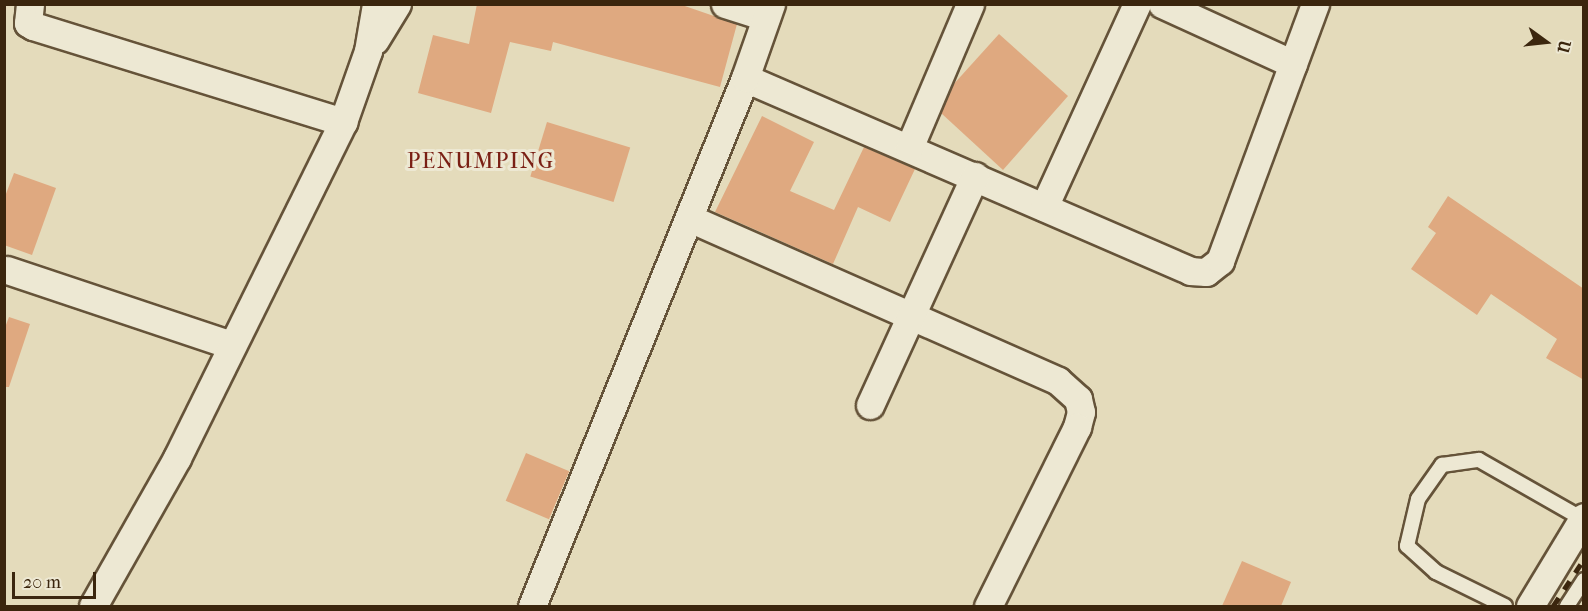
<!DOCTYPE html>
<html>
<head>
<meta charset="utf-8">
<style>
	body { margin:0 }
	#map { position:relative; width:1588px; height:611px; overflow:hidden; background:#e4dbbb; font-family:"IM FELL French Canon",serif }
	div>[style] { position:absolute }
	.building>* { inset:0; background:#dfa980; transform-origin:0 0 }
	.roads { filter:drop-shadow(2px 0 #655339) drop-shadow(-2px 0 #655339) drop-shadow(0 2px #655339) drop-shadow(0 -2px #655339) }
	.lane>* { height:14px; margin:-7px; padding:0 7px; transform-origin:7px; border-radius:7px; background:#ede8d3 }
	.street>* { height:27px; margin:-13.5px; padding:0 13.5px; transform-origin:13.5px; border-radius:13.5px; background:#ede8d3 }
	.rail>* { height:4.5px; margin-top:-2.25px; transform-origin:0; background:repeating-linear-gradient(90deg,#3b260e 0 10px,transparent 0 20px) }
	span { translate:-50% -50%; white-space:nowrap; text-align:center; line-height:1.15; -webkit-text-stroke:6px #ede8d3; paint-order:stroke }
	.quarter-label { font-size:22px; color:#7a1f14; letter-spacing:1.5px }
	.frame { position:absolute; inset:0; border:6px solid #3b260e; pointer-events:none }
	.north { position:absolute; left:1516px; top:12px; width:60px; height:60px; -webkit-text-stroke:4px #ede8d3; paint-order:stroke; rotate:105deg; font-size:16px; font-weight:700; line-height:24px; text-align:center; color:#3b260e }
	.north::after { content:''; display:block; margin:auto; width:21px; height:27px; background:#3b260e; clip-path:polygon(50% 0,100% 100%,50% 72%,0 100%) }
	.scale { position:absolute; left:12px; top:572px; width:84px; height:27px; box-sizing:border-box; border:3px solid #3b260e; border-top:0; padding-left:8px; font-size:18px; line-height:21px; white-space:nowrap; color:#3b260e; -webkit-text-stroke:4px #ede8d3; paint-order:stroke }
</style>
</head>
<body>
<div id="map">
	<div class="building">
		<div style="clip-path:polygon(477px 4px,679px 4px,737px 24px,720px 87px,553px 42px,551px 51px,510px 42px,491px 113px,418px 93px,433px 35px,469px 44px)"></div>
		<div style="clip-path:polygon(999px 34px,1068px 96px,1003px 170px,941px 113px,952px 86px)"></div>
		<div style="clip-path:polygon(762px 116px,814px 142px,790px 191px,834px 210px,864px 147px,915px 169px,890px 222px,858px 207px,833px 264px,715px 212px)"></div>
		<div style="left:547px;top:122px;width:87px;height:57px;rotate:17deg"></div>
		<div style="clip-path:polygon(14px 173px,56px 188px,32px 255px,4px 245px,4px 199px)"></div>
		<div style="clip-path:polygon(1448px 196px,1584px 289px,1584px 380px,1546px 358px,1557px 339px,1491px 294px,1477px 315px,1411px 269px,1436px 233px,1428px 227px)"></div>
		<div style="clip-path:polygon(9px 317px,30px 324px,9px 387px,4px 387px,4px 330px)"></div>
		<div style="left:526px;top:453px;width:47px;height:52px;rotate:23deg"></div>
		<div style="clip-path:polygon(1242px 561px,1291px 582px,1281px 606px,1222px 606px)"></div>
	</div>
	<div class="roads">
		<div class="lane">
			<div style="left:1505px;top:606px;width:77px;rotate:-153.8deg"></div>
			<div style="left:1436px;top:572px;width:39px;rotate:-138deg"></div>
			<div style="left:1407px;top:546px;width:48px;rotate:-76.8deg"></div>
			<div style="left:1418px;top:499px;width:42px;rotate:-54.8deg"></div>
			<div style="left:1442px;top:465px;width:37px;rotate:-8deg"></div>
			<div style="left:1479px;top:460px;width:121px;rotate:29.7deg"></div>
			<div style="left:1567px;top:606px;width:31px;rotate:-57deg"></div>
		</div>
		<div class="street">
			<div style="left:30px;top:4px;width:19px;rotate:96deg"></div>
			<div style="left:28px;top:23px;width:6px;rotate:31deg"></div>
			<div style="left:33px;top:26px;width:325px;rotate:17.2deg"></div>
			<div style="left:725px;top:4px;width:43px;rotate:17.6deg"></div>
			<div style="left:1162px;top:4px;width:144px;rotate:24.6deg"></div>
			<div style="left:375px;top:40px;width:42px;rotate:-58.6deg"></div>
			<div style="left:745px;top:78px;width:485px;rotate:23.4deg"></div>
			<div style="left:1190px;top:271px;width:16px;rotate:4deg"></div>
			<div style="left:1206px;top:272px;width:18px;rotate:-38deg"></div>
			<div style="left:1220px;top:261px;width:274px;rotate:-69.7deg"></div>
			<div style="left:909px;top:148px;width:156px;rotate:-67deg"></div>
			<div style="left:1044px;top:207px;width:223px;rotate:-65.4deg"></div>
			<div style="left:689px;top:218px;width:403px;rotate:23.8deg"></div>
			<div style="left:1058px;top:381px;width:27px;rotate:42deg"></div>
			<div style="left:1078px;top:399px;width:13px;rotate:77deg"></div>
			<div style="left:1081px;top:412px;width:16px;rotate:105deg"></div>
			<div style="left:1077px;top:427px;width:200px;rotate:116.4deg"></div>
			<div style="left:7px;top:270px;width:236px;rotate:18.5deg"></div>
			<div style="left:870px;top:405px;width:252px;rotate:-65.4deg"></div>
			<div style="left:93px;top:606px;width:170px;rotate:-60.4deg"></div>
			<div style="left:177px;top:458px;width:375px;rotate:-63.7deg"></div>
			<div style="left:343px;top:122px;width:75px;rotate:-70.6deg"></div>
			<div style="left:368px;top:51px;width:48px;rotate:-80.3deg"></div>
			<div style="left:532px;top:606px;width:569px;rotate:-68.03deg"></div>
			<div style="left:745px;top:78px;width:78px;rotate:-70.6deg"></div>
			<div style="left:1530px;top:606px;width:104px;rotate:-58.8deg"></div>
		</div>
	</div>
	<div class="rail">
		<div style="left:1553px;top:606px;width:56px;rotate:-56.6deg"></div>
	</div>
	<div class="quarter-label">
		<span style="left:481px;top:162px">PENUMPING</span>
	</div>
	<div class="frame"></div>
	<div class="north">U</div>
	<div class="scale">20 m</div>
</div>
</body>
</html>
